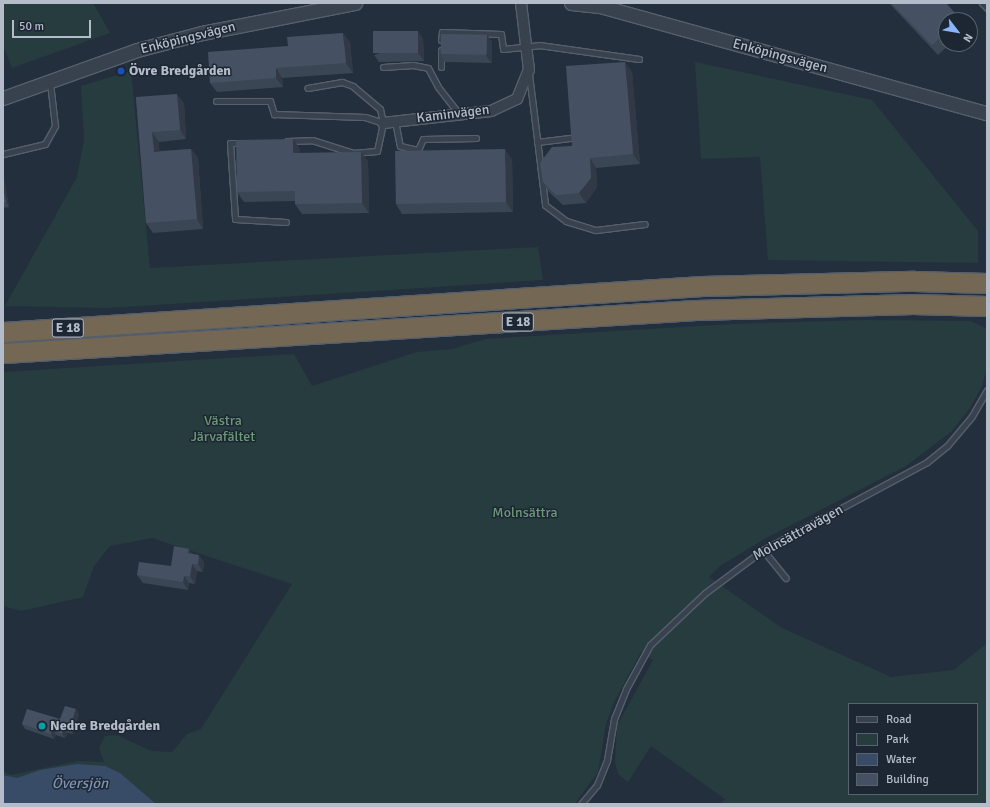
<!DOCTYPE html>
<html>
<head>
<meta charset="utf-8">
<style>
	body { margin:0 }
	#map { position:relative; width:990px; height:807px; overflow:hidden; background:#242f3e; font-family:Signika,sans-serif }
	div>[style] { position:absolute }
	.green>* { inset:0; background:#263c3f }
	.water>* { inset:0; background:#394c67 }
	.roads { filter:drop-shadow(1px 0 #565f6c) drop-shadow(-1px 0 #565f6c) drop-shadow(0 1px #565f6c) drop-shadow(0 -1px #565f6c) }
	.service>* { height:5px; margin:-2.5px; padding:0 2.5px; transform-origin:2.5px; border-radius:2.5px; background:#38414e }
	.minor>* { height:10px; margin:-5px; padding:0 5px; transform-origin:5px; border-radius:5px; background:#38414e }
	.tertiary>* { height:13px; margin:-6.5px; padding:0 6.5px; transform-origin:6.5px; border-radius:6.5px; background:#38414e }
	.motorway>* { height:19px; margin:-9.5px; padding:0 9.5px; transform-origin:9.5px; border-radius:9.5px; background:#746855 }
	.wall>* { inset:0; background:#3b4654 }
	.shaded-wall>* { inset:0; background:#303945 }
	.building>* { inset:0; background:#455162; transform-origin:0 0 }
	.dots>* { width:11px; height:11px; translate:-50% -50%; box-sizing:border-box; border:2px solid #1d2633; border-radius:50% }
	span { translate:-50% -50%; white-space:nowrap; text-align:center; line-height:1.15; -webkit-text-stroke:3px #1d2633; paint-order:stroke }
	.shield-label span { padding:1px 3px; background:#1d2633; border:1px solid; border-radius:3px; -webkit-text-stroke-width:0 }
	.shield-label { font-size:13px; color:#b4bcc9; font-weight:700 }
	.street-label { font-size:14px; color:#b4bcc9 }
	.poi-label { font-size:14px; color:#b4bcc9; font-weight:700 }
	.left { translate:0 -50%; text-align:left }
	.park-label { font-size:14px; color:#6b9a76 }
	.water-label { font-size:15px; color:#7c92b1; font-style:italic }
	.frame { position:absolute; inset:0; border:4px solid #b4bcc9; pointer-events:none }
	.legend { position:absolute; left:848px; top:703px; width:130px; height:92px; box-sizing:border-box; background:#1d2633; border:1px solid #59626f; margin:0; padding:5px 7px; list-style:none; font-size:12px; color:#b4bcc9 }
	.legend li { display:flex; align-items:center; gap:8px; height:20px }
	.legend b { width:20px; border:1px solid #59626f }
	.north { position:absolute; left:938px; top:12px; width:40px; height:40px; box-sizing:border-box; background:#1d2633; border:1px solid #59626f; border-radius:50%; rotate:121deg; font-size:11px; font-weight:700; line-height:16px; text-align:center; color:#b4bcc9 }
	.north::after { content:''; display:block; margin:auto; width:14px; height:18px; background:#8ab4f8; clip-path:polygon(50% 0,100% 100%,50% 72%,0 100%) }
	.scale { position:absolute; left:12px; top:20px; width:79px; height:18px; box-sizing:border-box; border:2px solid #b4bcc9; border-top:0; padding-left:5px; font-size:12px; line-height:14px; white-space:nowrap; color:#b4bcc9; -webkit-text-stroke:3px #1d2633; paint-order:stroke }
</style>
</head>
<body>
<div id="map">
	<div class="green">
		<div style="clip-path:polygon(3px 3px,93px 3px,110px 33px,12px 68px,3px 46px)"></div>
		<div style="clip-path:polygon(695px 62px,872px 100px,978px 231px,978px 263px,768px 260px,760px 157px,701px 159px)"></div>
		<div style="clip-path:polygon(131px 71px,150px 268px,538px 247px,543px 280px,109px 308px,5px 306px,77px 177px,84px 140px,81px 86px)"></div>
		<div style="clip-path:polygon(evenodd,864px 320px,971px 321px,987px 329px,987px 368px,982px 386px,970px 408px,952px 431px,906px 466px,766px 538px,720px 566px,709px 577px,782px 628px,891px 677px,954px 670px,987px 643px,987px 804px,720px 804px,725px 799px,651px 746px,628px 782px,618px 774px,615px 762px,617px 726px,653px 660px,641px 652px,613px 704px,606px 724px,598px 772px,575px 804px,3px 804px,3px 771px,11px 775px,77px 761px,104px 762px,99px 748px,105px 736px,116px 735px,152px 751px,172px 752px,187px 734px,201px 729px,292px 584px,152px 538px,110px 546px,94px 566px,83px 597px,21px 611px,3px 606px,3px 372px,294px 354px,312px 386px,417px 352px,452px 349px,485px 339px,733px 324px,864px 320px,849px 704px,977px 704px,977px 794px,849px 794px,849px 704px)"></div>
	</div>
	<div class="water">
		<div style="clip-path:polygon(77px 764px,105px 766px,120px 773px,156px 804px,3px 804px,3px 775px,17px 778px,40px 770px)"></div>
	</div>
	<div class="roads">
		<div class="service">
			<div style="left:982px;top:3px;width:7px;rotate:45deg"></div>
			<div style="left:441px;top:40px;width:8px;rotate:-83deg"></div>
			<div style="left:442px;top:32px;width:59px;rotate:1.9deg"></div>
			<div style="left:501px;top:34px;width:15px;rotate:82deg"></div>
			<div style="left:503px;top:49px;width:36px;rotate:-6deg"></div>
			<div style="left:539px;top:45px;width:101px;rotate:8deg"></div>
			<div style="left:383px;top:67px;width:30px;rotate:-4deg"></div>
			<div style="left:413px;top:65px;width:15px;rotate:11deg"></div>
			<div style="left:428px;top:68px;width:21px;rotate:62deg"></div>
			<div style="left:438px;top:87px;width:36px;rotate:52deg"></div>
			<div style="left:441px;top:67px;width:17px;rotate:-90deg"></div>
			<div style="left:529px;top:74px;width:132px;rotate:83deg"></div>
			<div style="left:545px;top:205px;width:26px;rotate:37deg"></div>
			<div style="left:566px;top:221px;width:31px;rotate:17deg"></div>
			<div style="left:596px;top:230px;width:49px;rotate:-7deg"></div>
			<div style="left:216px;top:101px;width:54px"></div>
			<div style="left:270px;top:101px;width:14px;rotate:73deg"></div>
			<div style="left:274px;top:114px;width:91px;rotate:1.9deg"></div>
			<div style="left:365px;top:117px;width:19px;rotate:18deg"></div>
			<div style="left:395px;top:121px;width:25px;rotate:79deg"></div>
			<div style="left:400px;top:146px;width:18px;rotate:13deg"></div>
			<div style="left:418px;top:150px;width:12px;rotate:-66deg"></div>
			<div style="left:423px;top:139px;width:53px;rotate:-1.1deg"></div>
			<div style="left:287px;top:141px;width:25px;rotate:-2deg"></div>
			<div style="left:312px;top:140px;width:43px;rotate:17.6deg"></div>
			<div style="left:353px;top:153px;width:24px;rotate:-5deg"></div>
			<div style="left:377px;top:151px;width:29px;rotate:-78deg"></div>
			<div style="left:383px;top:123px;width:14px;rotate:-102deg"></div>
			<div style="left:380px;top:109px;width:35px;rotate:-140deg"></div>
			<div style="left:353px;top:86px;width:12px;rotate:-160deg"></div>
			<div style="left:342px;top:82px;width:35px;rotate:170deg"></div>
			<div style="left:537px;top:142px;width:35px;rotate:-7deg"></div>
			<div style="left:243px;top:143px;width:13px;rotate:180deg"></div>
			<div style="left:230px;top:143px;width:76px;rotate:86.2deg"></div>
			<div style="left:235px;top:219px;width:51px;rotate:3.4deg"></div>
			<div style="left:3px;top:154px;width:43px;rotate:-13.4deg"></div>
			<div style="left:45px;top:144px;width:21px;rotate:-61deg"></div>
			<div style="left:55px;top:126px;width:43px;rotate:-96.6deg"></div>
			<div style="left:763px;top:550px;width:36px;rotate:51deg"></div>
			<div style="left:581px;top:804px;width:25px;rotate:-50deg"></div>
			<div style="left:597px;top:785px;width:27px;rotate:-68deg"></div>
			<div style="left:607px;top:760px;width:42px;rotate:-80.3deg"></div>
			<div style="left:614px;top:719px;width:32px;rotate:-68deg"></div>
			<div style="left:626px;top:689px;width:50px;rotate:-61.4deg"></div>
			<div style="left:650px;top:645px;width:76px;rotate:-43.4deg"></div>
			<div style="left:705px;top:593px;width:72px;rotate:-36.6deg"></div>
			<div style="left:763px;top:550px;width:186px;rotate:-28.2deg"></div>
			<div style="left:927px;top:462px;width:26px;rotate:-39deg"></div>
			<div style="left:947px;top:446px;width:39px;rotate:-50deg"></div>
			<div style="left:972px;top:416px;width:30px;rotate:-60deg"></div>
		</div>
		<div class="minor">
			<div style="left:383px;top:123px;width:109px;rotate:-6.3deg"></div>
			<div style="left:491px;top:111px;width:29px;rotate:-25deg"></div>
			<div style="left:517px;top:99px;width:31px;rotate:-68deg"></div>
			<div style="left:529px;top:70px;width:67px;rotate:-96.8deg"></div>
		</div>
		<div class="tertiary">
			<div style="left:571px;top:3px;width:29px;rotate:6deg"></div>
			<div style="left:600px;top:6px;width:402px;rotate:15.5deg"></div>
			<div style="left:3px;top:98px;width:142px;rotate:-19.7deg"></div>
			<div style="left:137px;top:50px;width:67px;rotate:-14.7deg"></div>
			<div style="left:202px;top:33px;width:156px;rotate:-11.1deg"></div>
		</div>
		<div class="motorway">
			<div style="left:3px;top:332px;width:701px;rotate:-3.77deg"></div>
			<div style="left:702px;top:286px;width:212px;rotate:-1.4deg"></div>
			<div style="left:914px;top:281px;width:73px;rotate:1.6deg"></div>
			<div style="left:3px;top:353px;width:694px;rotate:-3.55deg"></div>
			<div style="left:696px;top:310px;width:217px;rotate:-1.6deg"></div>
			<div style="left:913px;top:304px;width:74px;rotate:1.5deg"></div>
		</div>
	</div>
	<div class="wall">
		<div style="clip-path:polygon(889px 3px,946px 3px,961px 20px,946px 20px,946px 44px,950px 44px,938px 55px)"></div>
		<div style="clip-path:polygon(487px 35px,492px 42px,492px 63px,445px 62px,440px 54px)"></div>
		<div style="clip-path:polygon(423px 38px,424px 61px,379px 62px,374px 55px)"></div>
		<div style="clip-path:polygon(350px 42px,353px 73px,282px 78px,283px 87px,217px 92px,210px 83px)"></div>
		<div style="clip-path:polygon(632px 72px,640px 164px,596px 168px,597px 187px,586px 203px,563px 205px,549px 192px,543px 182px)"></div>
		<div style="clip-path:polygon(136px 97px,184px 103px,186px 139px,159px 142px,159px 151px,191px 149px,198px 158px,203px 229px,153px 233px,146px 223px)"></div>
		<div style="clip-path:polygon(300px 149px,300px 153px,368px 161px,369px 213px,302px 214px,295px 204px,295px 201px,244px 202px,237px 192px)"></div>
		<div style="clip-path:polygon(512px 159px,513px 212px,402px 214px,396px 204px)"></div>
		<div style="clip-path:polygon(3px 177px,9px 207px,3px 208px)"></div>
		<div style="clip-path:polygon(193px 554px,204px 562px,203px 572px,197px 571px,195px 584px,189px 583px,188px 590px,143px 583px,137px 575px,171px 566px)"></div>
		<div style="clip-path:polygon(79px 714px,73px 734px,68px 733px,65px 738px,56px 735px,54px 739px,25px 729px,22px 724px,60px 719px)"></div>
	</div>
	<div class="shaded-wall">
		<div style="clip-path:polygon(418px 31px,423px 38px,424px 61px,418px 53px)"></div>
		<div style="clip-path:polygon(343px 33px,350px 42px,353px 73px,346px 63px)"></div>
		<div style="clip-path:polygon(487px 35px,492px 42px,492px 63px,486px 56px)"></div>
		<div style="clip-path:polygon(625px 62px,632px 72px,640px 164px,633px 154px)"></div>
		<div style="clip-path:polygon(276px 68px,282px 78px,283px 87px,276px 78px)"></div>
		<div style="clip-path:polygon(177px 94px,184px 103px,186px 139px,180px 130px)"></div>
		<div style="clip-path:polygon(152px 132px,159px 142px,160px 161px,154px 152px)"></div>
		<div style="clip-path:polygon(293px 139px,300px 149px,300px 163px,293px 153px)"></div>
		<div style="clip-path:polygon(191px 149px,198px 158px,203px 229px,197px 219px)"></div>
		<div style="clip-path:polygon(505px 149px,512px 159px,513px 212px,506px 202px)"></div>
		<div style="clip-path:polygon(361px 152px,368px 161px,369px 213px,362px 203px)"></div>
		<div style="clip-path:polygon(590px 158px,596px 168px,597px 187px,586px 203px,579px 193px)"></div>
		<div style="clip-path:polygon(3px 177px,4px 177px,9px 207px,6px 202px,3px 188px)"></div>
		<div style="clip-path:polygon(189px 549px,194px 556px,188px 553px)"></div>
		<div style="clip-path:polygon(199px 555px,204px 562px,203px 572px,198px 564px)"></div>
		<div style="clip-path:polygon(192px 564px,197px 571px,195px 584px,190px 576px)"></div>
		<div style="clip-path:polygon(184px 576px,189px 583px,188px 590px,183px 582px)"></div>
		<div style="clip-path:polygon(76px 709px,79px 714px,73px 734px,69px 729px)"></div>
		<div style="clip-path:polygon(64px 728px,68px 733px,65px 738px,62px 734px)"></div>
		<div style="clip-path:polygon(52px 730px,56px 735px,54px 739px,51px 734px)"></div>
	</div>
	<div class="building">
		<div style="clip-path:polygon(891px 3px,946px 3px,960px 19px,959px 20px,946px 20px,946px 32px,932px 45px)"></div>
		<div style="left:418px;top:31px;width:22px;height:45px;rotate:90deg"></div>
		<div style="clip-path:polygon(343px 33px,346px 63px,276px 68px,276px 78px,210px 83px,208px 52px,288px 46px,287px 37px)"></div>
		<div style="left:441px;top:34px;width:46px;height:20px;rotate:1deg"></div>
		<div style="clip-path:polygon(625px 62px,633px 154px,590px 158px,591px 178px,579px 193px,556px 195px,543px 182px,540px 163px,552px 147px,572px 146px,566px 66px)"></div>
		<div style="clip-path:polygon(177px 94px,180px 130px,152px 132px,154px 152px,191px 149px,197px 219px,146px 223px,136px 97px)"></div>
		<div style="clip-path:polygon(293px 139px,293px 153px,361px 152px,362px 203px,295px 204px,295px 191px,237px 192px,236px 140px)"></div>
		<div style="left:505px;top:149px;width:53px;height:110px;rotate:89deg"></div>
		<div style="clip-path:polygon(3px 188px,6px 202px,3px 203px)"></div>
		<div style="clip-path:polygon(174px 546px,189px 549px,188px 553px,199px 555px,198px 564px,192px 564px,190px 576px,184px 576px,183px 582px,137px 575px,139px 562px,171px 566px)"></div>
		<div style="clip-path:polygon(65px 706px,76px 709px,69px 729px,64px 728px,62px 734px,52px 730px,51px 734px,22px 724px,27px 709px,60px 719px)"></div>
	</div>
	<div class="dots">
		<div style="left:121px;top:71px;background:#1a4fb4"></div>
		<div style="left:42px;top:726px;background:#0f9aa8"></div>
	</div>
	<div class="shield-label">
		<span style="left:518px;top:322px">E 18</span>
		<span style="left:68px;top:328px">E 18</span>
	</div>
	<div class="street-label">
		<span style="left:188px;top:38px;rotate:-14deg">Enköpingsvägen</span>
		<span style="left:780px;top:56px;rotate:15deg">Enköpingsvägen</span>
		<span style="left:453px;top:114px;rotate:-7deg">Kaminvägen</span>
		<span style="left:798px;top:533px;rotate:-29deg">Molnsättravägen</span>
	</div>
	<div class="poi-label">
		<span class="left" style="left:129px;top:71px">Övre Bredgården</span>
		<span class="left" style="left:50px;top:726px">Nedre Bredgården</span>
	</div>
	<div class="park-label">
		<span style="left:223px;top:429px">Västra<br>Järvafältet</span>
		<span style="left:525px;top:513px">Molnsättra</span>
	</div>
	<div class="water-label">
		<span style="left:80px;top:784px">Översjön</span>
	</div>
	<div class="frame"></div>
	<ul class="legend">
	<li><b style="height:5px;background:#38414e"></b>Road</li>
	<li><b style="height:11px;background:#263c3f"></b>Park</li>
	<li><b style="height:11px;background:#394c67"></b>Water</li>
	<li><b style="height:11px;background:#455162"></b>Building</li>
	</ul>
	<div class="north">N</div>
	<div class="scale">50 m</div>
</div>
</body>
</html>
